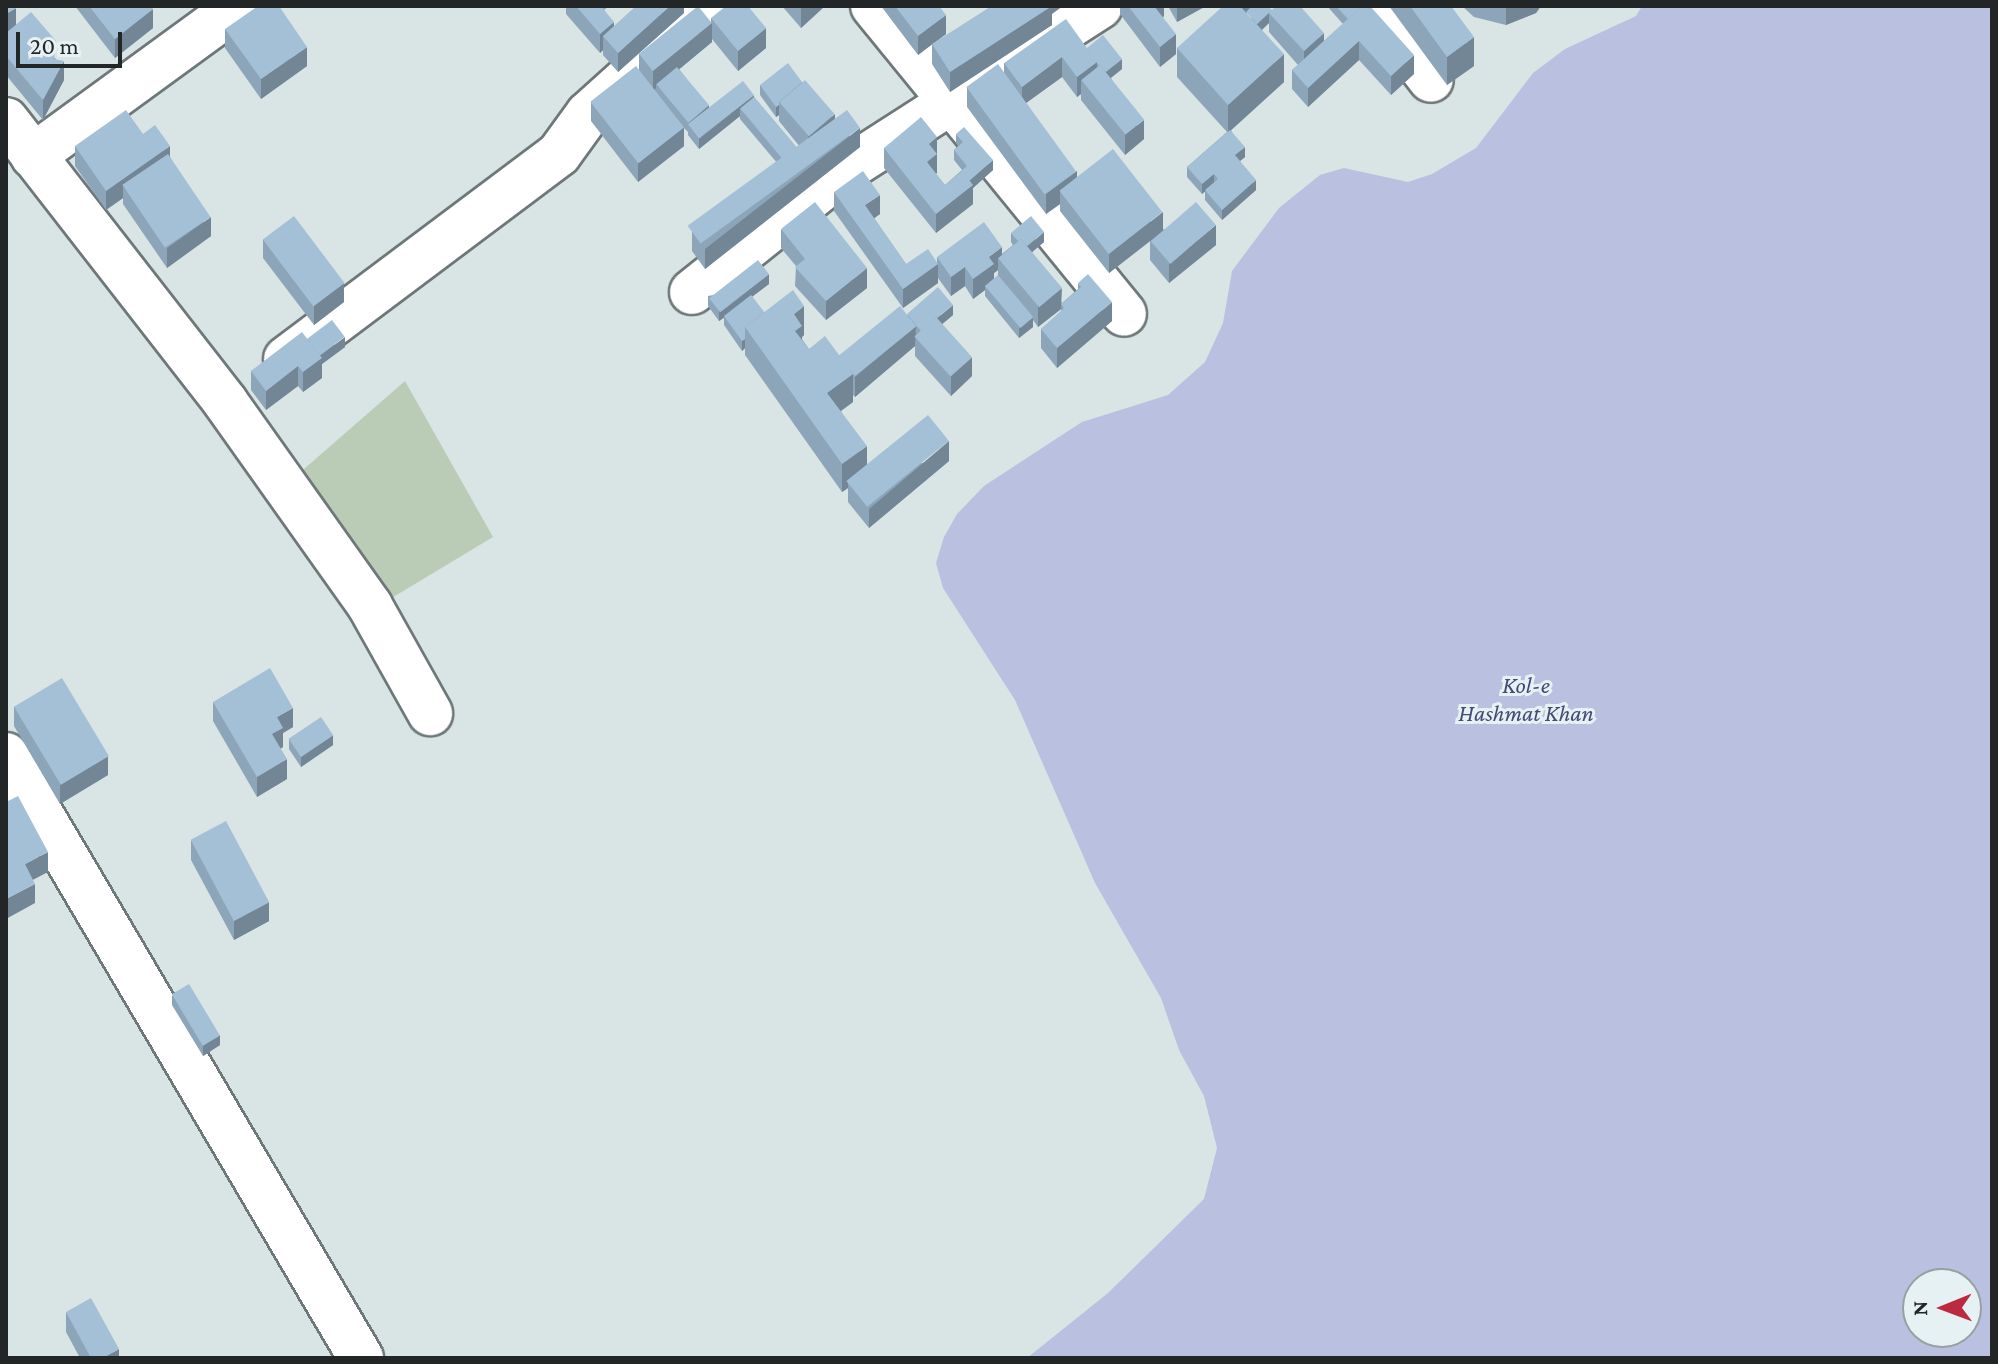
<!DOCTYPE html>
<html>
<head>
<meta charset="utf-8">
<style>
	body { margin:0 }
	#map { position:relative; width:1998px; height:1364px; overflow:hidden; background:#d9e4e5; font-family:"Crimson Pro",serif }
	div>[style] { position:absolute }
	.green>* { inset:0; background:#baccb5 }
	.water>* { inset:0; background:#bac0df }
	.roads { filter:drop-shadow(2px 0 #6e7779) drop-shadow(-2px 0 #6e7779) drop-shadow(0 2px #6e7779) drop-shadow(0 -2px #6e7779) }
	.minor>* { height:44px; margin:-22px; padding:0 22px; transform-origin:22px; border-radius:22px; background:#fff }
	.wall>* { inset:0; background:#8da5b8 }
	.shaded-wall>* { inset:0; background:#738696 }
	.building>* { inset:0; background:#a4c0d6; transform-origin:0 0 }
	span { translate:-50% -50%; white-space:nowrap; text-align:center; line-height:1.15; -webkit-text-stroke:6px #e6f1f3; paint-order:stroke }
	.water-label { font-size:24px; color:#424a76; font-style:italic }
	.frame { position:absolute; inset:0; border:8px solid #222627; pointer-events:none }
	.north { position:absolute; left:1902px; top:1268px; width:80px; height:80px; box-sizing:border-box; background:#e6f1f3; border:2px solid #98a0a1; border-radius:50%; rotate:269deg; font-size:22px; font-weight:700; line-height:32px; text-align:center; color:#222627 }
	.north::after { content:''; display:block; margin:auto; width:28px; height:36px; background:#bb2a40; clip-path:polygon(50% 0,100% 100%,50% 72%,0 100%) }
	.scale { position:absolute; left:16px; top:32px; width:106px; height:36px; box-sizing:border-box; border:4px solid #222627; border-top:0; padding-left:10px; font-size:24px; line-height:28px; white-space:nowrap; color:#222627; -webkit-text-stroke:6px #e6f1f3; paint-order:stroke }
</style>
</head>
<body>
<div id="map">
	<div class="green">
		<div style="clip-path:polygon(405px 381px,493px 537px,385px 602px,296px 476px)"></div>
	</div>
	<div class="water">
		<div style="clip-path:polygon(evenodd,1642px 6px,1992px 6px,1992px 1358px,1027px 1358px,1108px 1293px,1204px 1199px,1217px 1148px,1204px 1096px,1179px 1050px,1161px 998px,1095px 883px,1015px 700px,943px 588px,936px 563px,944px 537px,957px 514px,984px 486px,1082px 422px,1168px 395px,1205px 362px,1223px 323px,1232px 271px,1279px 208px,1320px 175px,1344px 168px,1408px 182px,1432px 174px,1476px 148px,1533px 73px,1565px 49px,1636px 16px,1642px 6px,1918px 1284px,1966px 1284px,1966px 1332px,1918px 1332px,1918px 1284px)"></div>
	</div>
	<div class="roads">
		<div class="minor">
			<div style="left:873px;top:6px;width:397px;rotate:50.8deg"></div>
			<div style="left:1374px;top:6px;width:93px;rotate:52.4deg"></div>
			<div style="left:6px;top:120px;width:358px;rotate:52.1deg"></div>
			<div style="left:226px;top:403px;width:249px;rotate:54.6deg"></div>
			<div style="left:370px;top:606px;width:123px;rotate:60.7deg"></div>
			<div style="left:33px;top:156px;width:255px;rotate:-36.1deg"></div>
			<div style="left:692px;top:292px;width:196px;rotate:-38.6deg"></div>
			<div style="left:845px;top:170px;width:303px;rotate:-32.7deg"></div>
			<div style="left:286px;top:359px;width:341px;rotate:-36.9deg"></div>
			<div style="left:559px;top:154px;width:49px;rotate:-54.1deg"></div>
			<div style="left:588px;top:114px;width:161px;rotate:-42deg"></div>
			<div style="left:6px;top:755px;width:700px;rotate:59.51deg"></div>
		</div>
	</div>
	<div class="wall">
		<div style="clip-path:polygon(6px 6px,16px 25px,56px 59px,64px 80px,43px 120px,6px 75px)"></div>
		<div style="clip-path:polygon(75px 6px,151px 6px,153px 28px,115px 58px)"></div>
		<div style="clip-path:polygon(566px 6px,609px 6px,604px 10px,614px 26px,684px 6px,684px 13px,618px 72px,603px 55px,603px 50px,600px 53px,566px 14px)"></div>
		<div style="clip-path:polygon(782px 6px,825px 6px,801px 28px)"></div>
		<div style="clip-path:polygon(881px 6px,939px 6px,946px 34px,933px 44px,992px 6px,1063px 6px,1052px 13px,1052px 25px,950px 92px,932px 64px,932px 44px,918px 55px)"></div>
		<div style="clip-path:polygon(1120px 6px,1164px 6px,1164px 16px,1163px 17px,1176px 54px,1160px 67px,1120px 14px)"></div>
		<div style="clip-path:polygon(1168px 6px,1206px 6px,1177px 22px)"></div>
		<div style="clip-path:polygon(1327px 6px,1370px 6px,1414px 74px,1391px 95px,1359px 60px,1308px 107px,1292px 89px,1292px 70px,1298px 65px,1269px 32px,1269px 23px,1262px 30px,1284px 82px,1231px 130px,1245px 157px,1240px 161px,1256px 190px,1222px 220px,1205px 200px,1205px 191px,1202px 194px,1187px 177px,1187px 167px,1227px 132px,1177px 77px,1177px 48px,1272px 10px,1324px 41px,1343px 24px)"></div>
		<div style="clip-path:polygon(1389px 6px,1451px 6px,1474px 66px,1447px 85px)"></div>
		<div style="clip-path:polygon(1462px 6px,1541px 6px,1536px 13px,1506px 25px,1474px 17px)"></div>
		<div style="clip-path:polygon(711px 18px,766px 48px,738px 71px,712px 39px,712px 42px,679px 69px,709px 109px,754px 97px,798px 149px,800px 147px,779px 121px,779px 115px,776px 117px,760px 95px,760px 85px,802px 82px,835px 120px,860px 147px,705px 269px,692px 251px,692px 232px,778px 164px,740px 119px,740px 116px,699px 149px,688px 135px,688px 132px,684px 128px,684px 146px,638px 182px,591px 121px,591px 102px,639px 70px,639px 54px,711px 22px)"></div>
		<div style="clip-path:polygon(225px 29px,307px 66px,261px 99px,225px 48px)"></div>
		<div style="clip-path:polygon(1087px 48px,1122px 69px,1111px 78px,1144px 139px,1125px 155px,1081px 100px,1081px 94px,1077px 97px,1062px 77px,1026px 103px,1077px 177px,1163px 229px,1216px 245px,1169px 283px,1150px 260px,1150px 241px,1109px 273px,1060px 211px,1060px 204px,1046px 214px,967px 107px,967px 87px,1004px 73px,1004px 63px)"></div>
		<div style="clip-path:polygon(143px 134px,170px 157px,211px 236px,167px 268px,123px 204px,123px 198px,106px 210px,75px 166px,75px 146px)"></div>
		<div style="clip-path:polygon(956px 134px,993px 170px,973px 188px,973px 204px,936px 233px,884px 168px,884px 148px,937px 137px,936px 174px,945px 185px,962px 170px,954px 160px,954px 150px,958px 146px,956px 143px)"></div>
		<div style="clip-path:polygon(evenodd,834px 192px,880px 214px,874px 218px,906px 264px,937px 263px,937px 257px,1002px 254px,1013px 245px,1011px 242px,1011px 233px,1044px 242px,1032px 252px,1062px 303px,1078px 289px,1078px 283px,1112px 321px,1057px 368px,1041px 348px,1041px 329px,1061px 312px,1061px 309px,1038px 327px,1033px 320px,1033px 327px,1019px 338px,985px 296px,985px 290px,973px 299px,965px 286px,951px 296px,938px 278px,938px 283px,903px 308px,834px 211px,834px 192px,998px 270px,998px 276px,994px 279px,994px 273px,998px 270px)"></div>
		<div style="clip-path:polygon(781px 229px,867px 288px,826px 320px,795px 286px,796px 266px,781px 248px)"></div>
		<div style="clip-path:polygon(263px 239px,344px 302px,314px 325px,263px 258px)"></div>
		<div style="clip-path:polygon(769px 284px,752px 297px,764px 312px,804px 335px,802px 337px,802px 339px,809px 349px,839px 356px,907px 315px,953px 315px,942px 324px,972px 376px,951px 396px,915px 356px,915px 346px,855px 397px,853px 395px,853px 402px,841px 411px,867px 467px,949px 461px,869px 528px,848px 502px,848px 488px,842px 492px,745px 355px,745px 348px,742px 351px,724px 325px,724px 318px,719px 321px,708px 306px,708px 296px)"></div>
		<div style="clip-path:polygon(307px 339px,345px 347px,322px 364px,322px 378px,303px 392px,298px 386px,266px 410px,251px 390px,251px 371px)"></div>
		<div style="clip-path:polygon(213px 702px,293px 727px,283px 733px,283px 747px,280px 749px,287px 779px,257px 797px,213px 721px)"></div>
		<div style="clip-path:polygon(14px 706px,108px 775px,60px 804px,14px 726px)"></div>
		<div style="clip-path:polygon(289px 739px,333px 745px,301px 767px,289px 749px)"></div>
		<div style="clip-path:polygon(191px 840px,269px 921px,234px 940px,191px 860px)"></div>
		<div style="clip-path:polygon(172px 995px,220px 1045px,203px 1056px,172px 1005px)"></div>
		<div style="clip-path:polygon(66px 1312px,119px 1358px,80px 1358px,66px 1332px)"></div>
	</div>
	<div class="shaded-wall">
		<div style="clip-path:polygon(670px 6px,684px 6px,684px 13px,618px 72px,618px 53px)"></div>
		<div style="clip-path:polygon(804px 6px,825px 6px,801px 28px,801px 8px)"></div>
		<div style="clip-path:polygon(1052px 6px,1063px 6px,1052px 14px)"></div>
		<div style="clip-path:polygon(1052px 6px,1052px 25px,950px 92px,950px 72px)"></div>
		<div style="clip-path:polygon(1153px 6px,1164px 6px,1164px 16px,1153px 24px)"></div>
		<div style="clip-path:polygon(1177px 6px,1206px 6px,1177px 22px)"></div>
		<div style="clip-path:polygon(1235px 6px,1260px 6px,1235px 20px)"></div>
		<div style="clip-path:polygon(1506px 6px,1541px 6px,1536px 13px,1506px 25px)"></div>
		<div style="clip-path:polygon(16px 8px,16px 27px,6px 34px,6px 14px)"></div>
		<div style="clip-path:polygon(153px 9px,153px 28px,115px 58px,115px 39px)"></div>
		<div style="clip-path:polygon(1269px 13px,1269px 23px,1254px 37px,1254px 27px)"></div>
		<div style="clip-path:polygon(946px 15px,946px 34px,918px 55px,918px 36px)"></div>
		<div style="clip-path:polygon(614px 22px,614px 41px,603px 36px,603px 50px,600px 53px,600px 34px)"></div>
		<div style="clip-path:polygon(712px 23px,712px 42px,658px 87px,656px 84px,656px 88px,653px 91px,653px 71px)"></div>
		<div style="clip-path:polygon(766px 28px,766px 48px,738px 71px,738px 51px)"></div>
		<div style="clip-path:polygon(1324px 33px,1324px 52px,1304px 71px,1304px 51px)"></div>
		<div style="clip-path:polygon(1176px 34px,1176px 54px,1160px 67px,1160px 47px)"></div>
		<div style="clip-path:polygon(1474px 37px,1474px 66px,1447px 85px,1447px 57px)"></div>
		<div style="clip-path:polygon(1359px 41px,1359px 60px,1308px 107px,1308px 88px)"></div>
		<div style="clip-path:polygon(307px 47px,307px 66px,261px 99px,261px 79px)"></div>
		<div style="clip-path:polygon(1284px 54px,1284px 82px,1228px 133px,1228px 105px)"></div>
		<div style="clip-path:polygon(1414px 55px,1414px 74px,1391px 95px,1391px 76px)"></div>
		<div style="clip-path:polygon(1062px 57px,1062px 77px,1022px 106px,1022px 87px)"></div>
		<div style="clip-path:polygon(1122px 59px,1122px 69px,1104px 83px,1104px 73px)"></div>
		<div style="clip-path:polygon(64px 61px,64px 80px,43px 120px,43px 100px)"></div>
		<div style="clip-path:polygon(1097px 62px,1097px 82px,1081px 80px,1081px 94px,1077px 97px,1077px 77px)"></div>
		<div style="clip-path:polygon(754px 95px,754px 105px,740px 109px,740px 116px,699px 149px,699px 139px)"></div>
		<div style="clip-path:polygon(709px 105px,709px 115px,688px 125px,688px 132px,688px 123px)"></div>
		<div style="clip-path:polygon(779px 105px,779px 115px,776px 117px,776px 107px)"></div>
		<div style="clip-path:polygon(835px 114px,835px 133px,808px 156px,808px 137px)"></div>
		<div style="clip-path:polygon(1144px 120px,1144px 139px,1125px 155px,1125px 135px)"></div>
		<div style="clip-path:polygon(684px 127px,684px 146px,638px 182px,638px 162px)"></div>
		<div style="clip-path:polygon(860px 128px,860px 147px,705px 269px,705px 249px)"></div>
		<div style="clip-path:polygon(937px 137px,937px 173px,927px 182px,927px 162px,929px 144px)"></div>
		<div style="clip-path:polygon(170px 146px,170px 165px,123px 185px,123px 198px,106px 210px,106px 191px)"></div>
		<div style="clip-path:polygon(1245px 147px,1245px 157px,1235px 165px,1235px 155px)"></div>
		<div style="clip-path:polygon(993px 160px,993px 170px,973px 188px,973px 204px,936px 233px,936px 214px,968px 182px)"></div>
		<div style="clip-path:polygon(1077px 171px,1077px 191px,1060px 191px,1060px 204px,1046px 214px,1046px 194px)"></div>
		<div style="clip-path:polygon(1214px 174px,1214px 184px,1202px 194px,1202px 184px)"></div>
		<div style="clip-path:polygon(1256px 180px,1256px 190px,1222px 220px,1222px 210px)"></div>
		<div style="clip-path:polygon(880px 195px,880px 214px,865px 225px,865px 205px)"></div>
		<div style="clip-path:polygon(1163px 212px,1163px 231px,1109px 273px,1109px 254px)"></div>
		<div style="clip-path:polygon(211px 217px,211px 236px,167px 268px,167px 248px)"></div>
		<div style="clip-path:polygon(1216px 225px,1216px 245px,1169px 283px,1169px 264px)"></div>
		<div style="clip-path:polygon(1044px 232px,1044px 242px,1024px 259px,1024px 249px)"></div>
		<div style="clip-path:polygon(1002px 247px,1002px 263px,998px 258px,998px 270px,994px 273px,994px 283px,985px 286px,985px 290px,973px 299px,973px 279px,989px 257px)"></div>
		<div style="clip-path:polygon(938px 264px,938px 283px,903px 308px,903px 289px)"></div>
		<div style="clip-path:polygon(965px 267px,965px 286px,951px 296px,951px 277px)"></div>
		<div style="clip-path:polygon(867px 268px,867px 288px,826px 320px,826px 301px)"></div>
		<div style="clip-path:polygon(769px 274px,769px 284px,719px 321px,719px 311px)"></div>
		<div style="clip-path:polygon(344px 283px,344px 302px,314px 325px,314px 305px)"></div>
		<div style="clip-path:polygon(1062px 288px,1061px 309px,1038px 327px,1038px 307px)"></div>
		<div style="clip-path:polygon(1112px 302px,1112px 321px,1057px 368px,1057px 348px)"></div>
		<div style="clip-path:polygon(953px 305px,953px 315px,921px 342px,921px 332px)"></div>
		<div style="clip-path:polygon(804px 306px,804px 335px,802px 337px,802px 354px,795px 359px,794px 314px)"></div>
		<div style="clip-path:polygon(1033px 317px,1033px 327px,1019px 338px,1019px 328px)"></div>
		<div style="clip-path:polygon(916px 326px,915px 346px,855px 397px,855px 377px)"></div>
		<div style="clip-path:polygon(345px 337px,345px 347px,322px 364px,322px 378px,303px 392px,303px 372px,318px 357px)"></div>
		<div style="clip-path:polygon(745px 339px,745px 348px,742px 351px,742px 341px)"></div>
		<div style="clip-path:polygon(972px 357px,972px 376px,951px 396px,951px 376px)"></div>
		<div style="clip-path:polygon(298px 366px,298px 386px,266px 410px,266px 391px)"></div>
		<div style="clip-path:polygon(853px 374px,853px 402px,827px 421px,827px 393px)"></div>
		<div style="clip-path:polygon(949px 441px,949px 461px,869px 528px,869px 509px)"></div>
		<div style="clip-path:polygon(867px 446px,867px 474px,848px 483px,848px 488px,842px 492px,842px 464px)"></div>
		<div style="clip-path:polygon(293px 708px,293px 727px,283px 733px,283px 747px,272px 754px,272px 734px,277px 717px)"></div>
		<div style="clip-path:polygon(333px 735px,333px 745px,301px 767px,301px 757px)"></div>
		<div style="clip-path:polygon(108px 756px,108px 775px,60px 804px,60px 785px)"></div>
		<div style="clip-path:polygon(287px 759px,287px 779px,257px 797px,257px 777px)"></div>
		<div style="clip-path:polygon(48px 852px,48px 872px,25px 884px,25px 864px)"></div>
		<div style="clip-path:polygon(35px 884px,35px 903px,6px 919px,6px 899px)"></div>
		<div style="clip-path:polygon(269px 902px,269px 921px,234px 940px,234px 921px)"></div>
		<div style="clip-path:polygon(220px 1035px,220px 1045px,203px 1056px,203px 1046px)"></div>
		<div style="clip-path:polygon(119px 1349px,119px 1358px,103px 1358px)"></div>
	</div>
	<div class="building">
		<div style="clip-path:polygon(6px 6px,15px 6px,16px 8px,6px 14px)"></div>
		<div style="clip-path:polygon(89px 6px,151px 6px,153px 9px,115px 39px)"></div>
		<div style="clip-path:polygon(258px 6px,279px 6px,307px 47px,261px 79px,225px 29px)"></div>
		<div style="clip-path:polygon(576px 6px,601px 6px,614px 22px,600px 34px)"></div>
		<div style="clip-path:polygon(636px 6px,670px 6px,618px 53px,603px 36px)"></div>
		<div style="left:698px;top:6px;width:22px;height:76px;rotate:51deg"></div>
		<div style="clip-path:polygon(726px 6px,748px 6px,766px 28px,738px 51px,711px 18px)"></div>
		<div style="clip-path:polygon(895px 6px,939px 6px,946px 15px,918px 36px)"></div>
		<div style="clip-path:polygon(992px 6px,1052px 6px,950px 72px,932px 44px)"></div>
		<div style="clip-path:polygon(1128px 6px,1154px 6px,1176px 34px,1160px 47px)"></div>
		<div style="clip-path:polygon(1223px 6px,1240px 6px,1284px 54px,1228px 105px,1177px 48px)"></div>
		<div style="clip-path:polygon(1252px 6px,1268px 6px,1272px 10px,1257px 24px,1246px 12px)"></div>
		<div style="clip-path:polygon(1276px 6px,1300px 6px,1324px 33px,1304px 51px,1269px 13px)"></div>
		<div style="clip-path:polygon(1336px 6px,1362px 6px,1348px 19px)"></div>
		<div style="clip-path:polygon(1362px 6px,1370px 6px,1414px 55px,1391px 76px,1359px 41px,1308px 88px,1292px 70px)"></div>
		<div style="clip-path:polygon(1410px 6px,1451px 6px,1474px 37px,1447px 57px)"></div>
		<div style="clip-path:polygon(31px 12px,56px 41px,54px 59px,64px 61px,43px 100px,6px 56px,6px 33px)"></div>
		<div style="clip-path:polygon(1066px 19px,1097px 62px,1077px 77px,1062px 57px,1022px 87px,1004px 63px)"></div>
		<div style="clip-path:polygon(1103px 35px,1122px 59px,1106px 72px,1100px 65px,1099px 66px,1087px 48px)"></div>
		<div style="clip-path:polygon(788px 63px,802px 82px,779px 102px,779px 105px,776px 107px,760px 85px)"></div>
		<div style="left:998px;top:64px;width:133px;height:39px;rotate:54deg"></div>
		<div style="left:1100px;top:65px;width:70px;height:24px;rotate:51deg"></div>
		<div style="left:636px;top:66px;width:78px;height:58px;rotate:52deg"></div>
		<div style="left:677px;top:67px;width:50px;height:27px;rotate:50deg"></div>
		<div style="left:805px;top:80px;width:45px;height:34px;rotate:49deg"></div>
		<div style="left:743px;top:81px;width:18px;height:70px;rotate:52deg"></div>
		<div style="left:754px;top:97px;width:68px;height:18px;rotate:50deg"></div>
		<div style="clip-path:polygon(126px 110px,143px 134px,155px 125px,170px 146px,106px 191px,75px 146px)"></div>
		<div style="left:847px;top:110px;width:22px;height:197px;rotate:54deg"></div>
		<div style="clip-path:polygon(921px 117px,937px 137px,929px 144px,937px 154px,927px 162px,945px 185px,962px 171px,973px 185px,936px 214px,884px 148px)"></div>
		<div style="clip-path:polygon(964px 127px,993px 160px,969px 181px,962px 171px,959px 173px,967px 166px,954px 150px,963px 142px,956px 134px)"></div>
		<div style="clip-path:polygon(1230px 130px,1245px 147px,1235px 155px,1256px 180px,1222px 210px,1205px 190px,1218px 179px,1214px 174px,1202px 184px,1187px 167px)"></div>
		<div style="left:1113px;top:149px;width:80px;height:68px;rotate:52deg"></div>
		<div style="left:168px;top:154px;width:76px;height:55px;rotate:56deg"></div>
		<div style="clip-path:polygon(863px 171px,880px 195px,865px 205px,906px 264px,928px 249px,938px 264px,903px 289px,834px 192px)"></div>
		<div style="clip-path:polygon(815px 202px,867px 268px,826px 301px,795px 267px,805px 259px,781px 229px)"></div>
		<div style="left:1196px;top:202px;width:30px;height:60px;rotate:49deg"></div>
		<div style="left:294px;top:216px;width:84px;height:39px;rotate:53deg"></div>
		<div style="clip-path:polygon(1031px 216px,1044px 232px,1027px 246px,1021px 239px,1018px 241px,1011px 233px)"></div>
		<div style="clip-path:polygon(984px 222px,1002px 247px,989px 257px,994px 264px,973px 279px,965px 267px,951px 277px,937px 257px)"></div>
		<div style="left:1021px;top:239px;width:64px;height:30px;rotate:50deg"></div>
		<div style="left:758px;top:260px;width:18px;height:62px;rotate:52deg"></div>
		<div style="clip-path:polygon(1088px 274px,1112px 302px,1057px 348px,1041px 329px,1064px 308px,1061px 304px,1081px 287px,1078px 283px)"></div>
		<div style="left:998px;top:275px;width:55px;height:17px;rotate:50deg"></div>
		<div style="clip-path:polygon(938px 287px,953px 305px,937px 318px,936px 317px,921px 331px,907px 314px)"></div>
		<div style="clip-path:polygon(793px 290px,804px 306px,794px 314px,802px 326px,795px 331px,809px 349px,825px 336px,853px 374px,827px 393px,867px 446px,842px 464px,745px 327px)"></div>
		<div style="clip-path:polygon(751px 295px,764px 312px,745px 327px,745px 339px,742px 341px,724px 316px)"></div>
		<div style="left:900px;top:306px;width:26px;height:79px;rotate:51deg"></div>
		<div style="left:936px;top:317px;width:54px;height:29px;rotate:48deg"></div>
		<div style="left:332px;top:320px;width:21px;height:31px;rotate:53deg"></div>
		<div style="clip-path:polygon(302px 332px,322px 358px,303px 372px,298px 366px,266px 391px,251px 371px)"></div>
		<div style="left:928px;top:415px;width:33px;height:105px;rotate:51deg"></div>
		<div style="clip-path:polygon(270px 668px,293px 708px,277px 717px,283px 728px,272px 734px,287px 759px,257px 777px,213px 702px)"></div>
		<div style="left:62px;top:678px;width:91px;height:56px;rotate:59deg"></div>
		<div style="left:321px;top:717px;width:22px;height:39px;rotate:56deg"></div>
		<div style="clip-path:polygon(18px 796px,48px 852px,25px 864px,35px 884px,6px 899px,6px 802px)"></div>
		<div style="left:226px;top:821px;width:92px;height:40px;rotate:62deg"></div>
		<div style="left:189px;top:984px;width:60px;height:20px;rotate:59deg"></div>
		<div style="clip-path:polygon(91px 1298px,119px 1349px,103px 1358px,91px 1358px,66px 1312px)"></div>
	</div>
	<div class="water-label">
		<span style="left:1526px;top:699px">Kol-e<br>Hashmat Khan</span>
	</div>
	<div class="frame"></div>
	<div class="north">N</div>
	<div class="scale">20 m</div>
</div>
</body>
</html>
